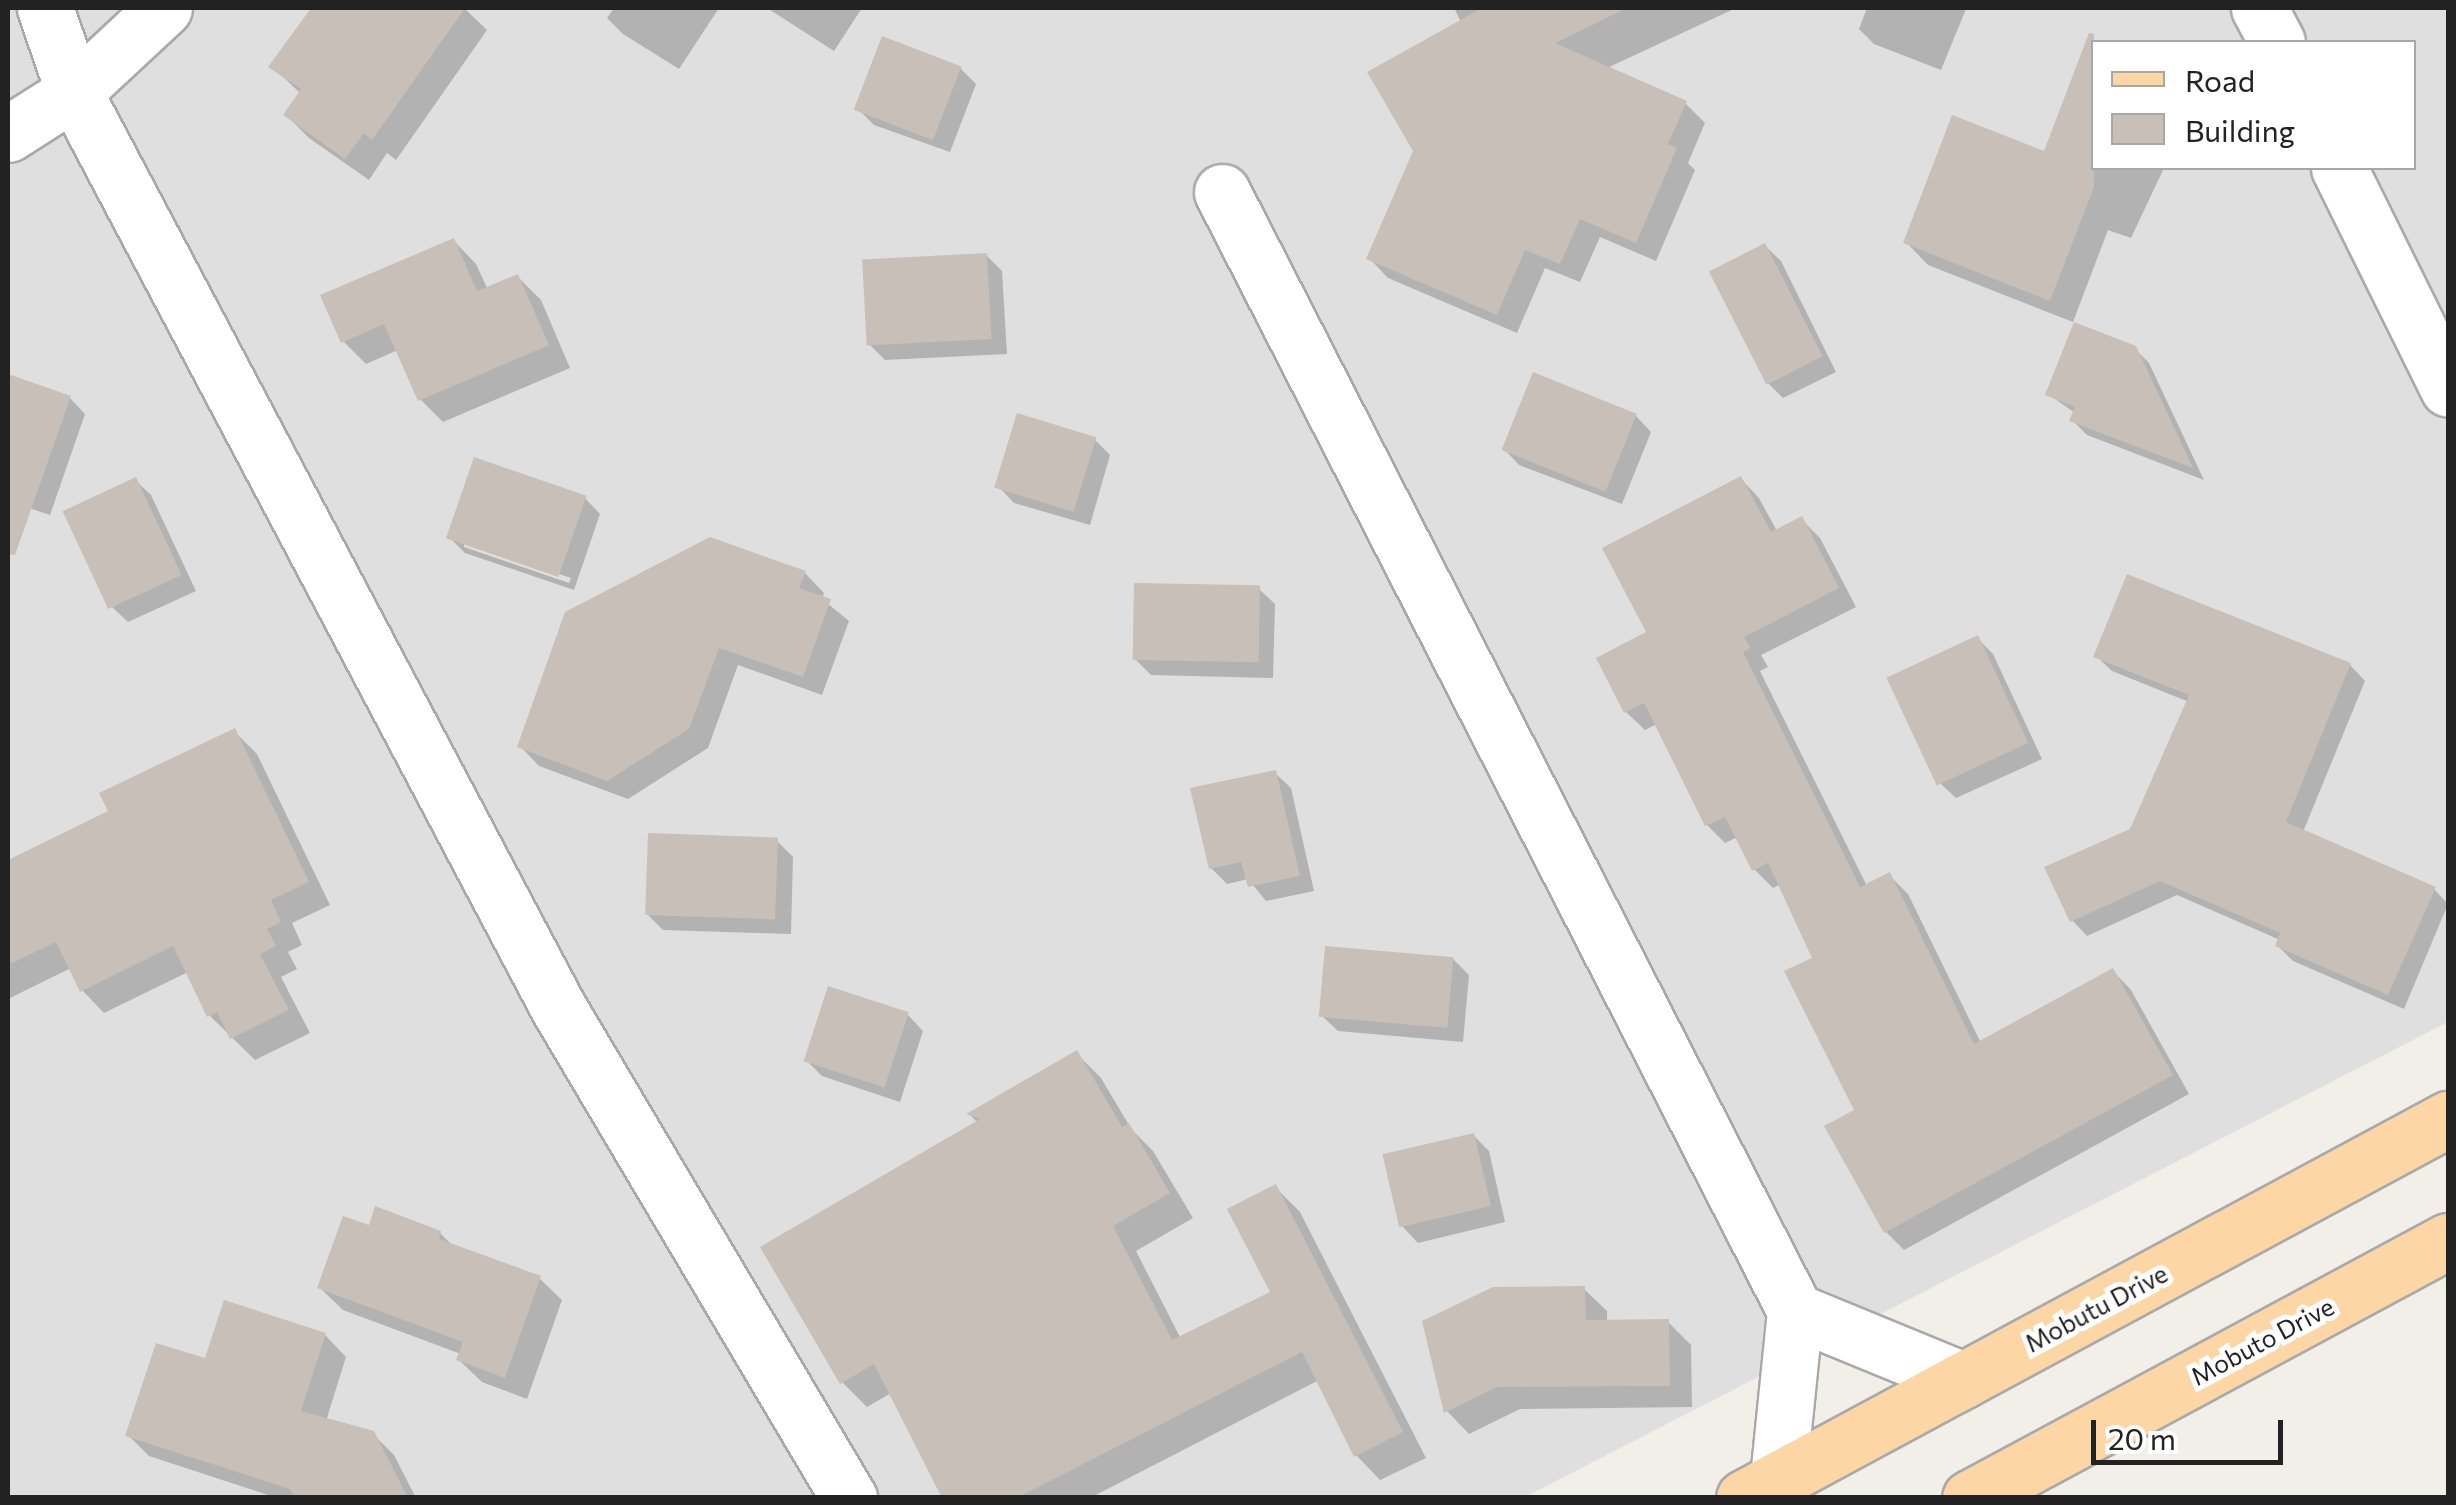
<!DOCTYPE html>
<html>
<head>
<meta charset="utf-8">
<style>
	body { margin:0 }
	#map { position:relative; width:2456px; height:1505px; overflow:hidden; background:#f2efe9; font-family:Commissioner,sans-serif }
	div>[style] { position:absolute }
	.residential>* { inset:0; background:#e0dfdf }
	.shadow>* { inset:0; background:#0003 }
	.building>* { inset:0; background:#c7bfb8; transform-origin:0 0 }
	.roads { filter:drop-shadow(2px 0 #a9a9a9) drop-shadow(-2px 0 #a9a9a9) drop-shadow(0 2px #a9a9a9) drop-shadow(0 -2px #a9a9a9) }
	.minor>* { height:55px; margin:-27.5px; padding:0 27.5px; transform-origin:27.5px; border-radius:27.5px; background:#fff }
	.major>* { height:55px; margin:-27.5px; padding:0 27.5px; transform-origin:27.5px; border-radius:27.5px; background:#fcd6a4 }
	span { translate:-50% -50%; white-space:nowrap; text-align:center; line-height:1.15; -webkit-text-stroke:10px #fff; paint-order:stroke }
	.street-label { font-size:25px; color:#222 }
	.frame { position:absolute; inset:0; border:10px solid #222; pointer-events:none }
	.legend { position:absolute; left:2091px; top:40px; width:325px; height:130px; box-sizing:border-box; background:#fff; border:2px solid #a7a7a7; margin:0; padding:12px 18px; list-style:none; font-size:30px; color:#222 }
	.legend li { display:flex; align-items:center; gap:20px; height:50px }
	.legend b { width:50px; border:2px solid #a7a7a7 }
	.scale { position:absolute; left:2091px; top:1420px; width:192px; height:45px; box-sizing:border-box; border:5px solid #222; border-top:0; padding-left:12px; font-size:30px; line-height:35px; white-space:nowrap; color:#222; -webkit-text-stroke:8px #fff; paint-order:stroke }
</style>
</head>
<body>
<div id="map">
	<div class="residential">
		<div style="clip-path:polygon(evenodd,8px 8px,2448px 8px,2448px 1022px,1525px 1497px,8px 1498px,8px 8px,2094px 42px,2414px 42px,2414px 168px,2094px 168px,2094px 42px)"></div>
	</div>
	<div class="shadow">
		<div style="clip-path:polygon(332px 8px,464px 8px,487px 30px,396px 160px,387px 153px,369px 180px,309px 138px,286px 115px,301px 94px,272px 66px,317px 29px)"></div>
		<div style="clip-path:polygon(614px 8px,719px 8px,679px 69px,623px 34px,607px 18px)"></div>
		<div style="clip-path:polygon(767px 8px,862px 8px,834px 51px)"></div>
		<div style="clip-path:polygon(1454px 8px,1736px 8px,1607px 68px,1685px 103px,1705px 123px,1688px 163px,1695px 170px,1656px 261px,1600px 237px,1580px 282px,1545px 268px,1517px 333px,1388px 278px,1369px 258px,1416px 151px,1461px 22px)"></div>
		<div style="clip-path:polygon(1867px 8px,1965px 8px,1966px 9px,1941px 70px,1874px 44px,1859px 29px)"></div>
		<div style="clip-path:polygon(960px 68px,976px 84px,950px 152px,874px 125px,858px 109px)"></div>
		<div style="clip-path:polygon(2046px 154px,2094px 168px,2164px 168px,2131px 238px,2108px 230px,2073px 322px,1928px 265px,1906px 242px)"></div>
		<div style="clip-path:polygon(454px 241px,476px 264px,488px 290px,518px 277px,541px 300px,570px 368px,443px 422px,420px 399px,398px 350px,366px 364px,343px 341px)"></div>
		<div style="clip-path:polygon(1765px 246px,1781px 261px,1836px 372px,1783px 398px,1767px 382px)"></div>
		<div style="clip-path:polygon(986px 255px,1002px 271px,1007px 354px,885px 360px,869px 344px)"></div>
		<div style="clip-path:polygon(2134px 348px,2149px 363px,2204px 480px,2087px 435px,2072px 420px,2075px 413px,2048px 394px)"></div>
		<div style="clip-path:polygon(8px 377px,70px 398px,85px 414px,50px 515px,8px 501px)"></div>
		<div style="clip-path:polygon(1636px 416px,1651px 432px,1622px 504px,1519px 465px,1504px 449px)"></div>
		<div style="clip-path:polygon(1094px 439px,1110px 455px,1090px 525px,1014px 503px,999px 487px)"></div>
		<div style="clip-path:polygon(1741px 479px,1759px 498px,1777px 531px,1801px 519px,1820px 538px,1856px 607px,1761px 655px,1768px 667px,1760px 671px,1867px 886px,1889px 875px,1908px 894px,1981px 1043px,2113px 971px,2131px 990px,2189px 1094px,1904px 1250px,1886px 1232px,1816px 959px,1779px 885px,1773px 888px,1754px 869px,1738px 837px,1725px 843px,1707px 825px,1657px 724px,1645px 730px,1626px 712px,1599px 659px,1650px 633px)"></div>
		<div style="clip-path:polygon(135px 480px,151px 495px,196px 591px,128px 622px,112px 607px)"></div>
		<div style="clip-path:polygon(evenodd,585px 498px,600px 514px,574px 590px,465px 553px,449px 537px,585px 498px,464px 542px,571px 578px,569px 583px,464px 547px,464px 542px)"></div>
		<div style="clip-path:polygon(805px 573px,824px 593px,822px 599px,849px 621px,822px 695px,738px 665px,708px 748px,628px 799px,539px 766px,520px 746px)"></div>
		<div style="clip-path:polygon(1259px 589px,1275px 604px,1273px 678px,1151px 675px,1135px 659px)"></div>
		<div style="clip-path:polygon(1977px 638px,1993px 654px,2042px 759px,1956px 798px,1940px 783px)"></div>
		<div style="clip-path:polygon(2096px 656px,2350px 665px,2365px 681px,2303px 832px,2434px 889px,2448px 904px,2404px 1009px,2293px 961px,2278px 946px,2280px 940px,2177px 895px,2087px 936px,2072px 920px,2132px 831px,2189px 702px,2112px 671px)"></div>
		<div style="clip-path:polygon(234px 731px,257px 754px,330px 905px,292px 923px,302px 945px,288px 952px,297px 969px,281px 977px,310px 1033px,255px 1060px,209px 1015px,188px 972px,104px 1013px,82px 990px,71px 968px,8px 999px,8px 863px,111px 812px)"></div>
		<div style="clip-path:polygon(1275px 773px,1291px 788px,1314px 891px,1266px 901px,1248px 879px,1227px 884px,1211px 868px)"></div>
		<div style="clip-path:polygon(777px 841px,793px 857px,791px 934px,663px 930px,647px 914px)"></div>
		<div style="clip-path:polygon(1453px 959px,1469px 975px,1463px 1042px,1338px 1031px,1322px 1016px)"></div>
		<div style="clip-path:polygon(908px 1015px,923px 1031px,900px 1102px,822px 1076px,806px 1060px)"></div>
		<div style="clip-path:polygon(1076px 1053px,1101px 1078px,1132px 1130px,1153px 1151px,1193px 1218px,1136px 1251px,1181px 1339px,1273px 1293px,1275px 1187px,1300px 1212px,1426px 1458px,1380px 1480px,1356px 1455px,1319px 1380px,1090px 1498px,945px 1498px,891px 1393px,867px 1407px,842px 1382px,978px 1123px,970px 1115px)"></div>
		<div style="clip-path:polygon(1473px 1135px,1489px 1151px,1505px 1222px,1418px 1243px,1403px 1227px)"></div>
		<div style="clip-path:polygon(440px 1233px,454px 1247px,539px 1278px,562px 1300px,527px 1399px,482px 1382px,459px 1360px,461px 1354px,343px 1310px,320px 1288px)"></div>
		<div style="clip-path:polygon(1584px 1289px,1607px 1311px,1607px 1323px,1668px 1322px,1691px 1345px,1692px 1407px,1520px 1409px,1469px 1434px,1447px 1411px)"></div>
		<div style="clip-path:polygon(325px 1335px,346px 1357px,326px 1421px,372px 1433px,394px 1455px,416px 1498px,277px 1498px,149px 1456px,128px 1435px,207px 1362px)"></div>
	</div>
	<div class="building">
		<div style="clip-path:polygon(311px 8px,465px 8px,372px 140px,364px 133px,345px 159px,283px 115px,301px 89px,268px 67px)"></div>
		<div style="clip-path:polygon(1482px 8px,1627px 8px,1555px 43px,1687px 101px,1668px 144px,1677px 148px,1636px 243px,1580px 219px,1560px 264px,1525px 250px,1497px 315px,1366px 259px,1413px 151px,1367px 72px)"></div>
		<div style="clip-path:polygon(2089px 33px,2094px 34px,2094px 187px,2050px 301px,1903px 243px,1952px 115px,2044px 151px)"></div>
		<div style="left:882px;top:36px;width:85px;height:79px;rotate:21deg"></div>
		<div style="clip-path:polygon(454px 238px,477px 291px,518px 274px,549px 345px,418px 401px,384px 324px,341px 343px,320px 295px)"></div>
		<div style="left:1765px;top:243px;width:127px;height:63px;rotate:63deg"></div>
		<div style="left:987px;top:253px;width:86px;height:125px;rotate:87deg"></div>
		<div style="clip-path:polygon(2074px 322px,2136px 346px,2193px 468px,2069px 421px,2075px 407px,2045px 395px)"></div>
		<div style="left:1533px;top:372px;width:112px;height:84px;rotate:22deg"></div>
		<div style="clip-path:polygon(8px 374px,71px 396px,15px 555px,8px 554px)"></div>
		<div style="left:1017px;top:413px;width:83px;height:78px;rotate:17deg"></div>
		<div style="left:474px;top:457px;width:119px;height:86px;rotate:19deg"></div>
		<div style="clip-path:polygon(1741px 476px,1771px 532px,1802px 516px,1839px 588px,1744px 637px,1751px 648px,1743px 652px,1860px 887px,1890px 872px,1974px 1044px,2113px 968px,2173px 1075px,1884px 1233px,1824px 1126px,1854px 1110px,1784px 971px,1812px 958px,1768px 863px,1752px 871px,1725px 817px,1705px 826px,1644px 703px,1624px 713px,1596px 658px,1646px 632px,1602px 548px)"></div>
		<div style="left:136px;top:477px;width:108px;height:81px;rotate:65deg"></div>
		<div style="clip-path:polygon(710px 537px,806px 571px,799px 588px,831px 599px,803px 677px,719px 648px,689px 729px,607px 781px,517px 747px,565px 612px)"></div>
		<div style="clip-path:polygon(2127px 574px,2351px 663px,2286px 822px,2436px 887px,2388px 995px,2275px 946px,2280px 933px,2160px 881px,2070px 922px,2044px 867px,2130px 829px,2189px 695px,2093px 657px)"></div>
		<div style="left:1134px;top:583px;width:126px;height:77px;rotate:1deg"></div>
		<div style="left:1978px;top:635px;width:119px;height:101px;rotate:65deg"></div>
		<div style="clip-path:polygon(235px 728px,309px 882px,271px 900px,281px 922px,267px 929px,276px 946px,260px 954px,289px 1010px,230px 1039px,217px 1012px,207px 1017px,173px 946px,80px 992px,56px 942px,8px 965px,8px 860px,108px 811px,99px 793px)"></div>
		<div style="clip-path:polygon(1276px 770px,1300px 876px,1248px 887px,1241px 862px,1209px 869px,1190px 788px)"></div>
		<div style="left:648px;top:833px;width:130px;height:82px;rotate:2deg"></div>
		<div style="left:1325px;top:946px;width:129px;height:71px;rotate:5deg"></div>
		<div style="left:828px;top:986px;width:85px;height:79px;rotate:18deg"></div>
		<div style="clip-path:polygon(1077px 1050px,1122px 1127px,1129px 1123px,1170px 1193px,1113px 1226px,1172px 1340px,1270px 1292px,1227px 1209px,1276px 1184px,1403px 1432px,1354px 1457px,1302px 1352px,1017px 1498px,942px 1498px,874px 1364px,840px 1384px,760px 1247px,980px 1119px,966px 1114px)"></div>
		<div style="left:1474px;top:1133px;width:75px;height:94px;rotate:77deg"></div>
		<div style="clip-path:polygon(375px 1206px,441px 1231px,439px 1239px,541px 1276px,505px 1378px,456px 1360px,463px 1342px,317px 1288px,343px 1216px,369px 1225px)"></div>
		<div style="clip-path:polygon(1585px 1286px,1586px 1320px,1669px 1319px,1670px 1386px,1497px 1387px,1444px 1413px,1422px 1321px,1493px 1287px)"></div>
		<div style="clip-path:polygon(224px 1300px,326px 1333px,301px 1411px,374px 1431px,408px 1498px,295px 1498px,290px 1489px,125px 1436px,156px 1343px,205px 1358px)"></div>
	</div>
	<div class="roads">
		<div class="minor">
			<div style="left:45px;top:8px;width:89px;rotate:71deg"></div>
			<div style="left:74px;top:92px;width:1037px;rotate:62.13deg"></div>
			<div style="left:559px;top:1009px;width:569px;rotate:59.33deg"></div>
			<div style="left:2259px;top:8px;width:38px;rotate:62deg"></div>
			<div style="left:8px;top:134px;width:78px;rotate:-32.5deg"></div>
			<div style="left:74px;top:92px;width:123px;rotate:-43deg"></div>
			<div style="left:2339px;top:168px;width:246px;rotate:63.7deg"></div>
			<div style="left:1222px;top:192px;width:1257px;rotate:62.88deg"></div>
			<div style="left:1795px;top:1311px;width:169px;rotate:95.8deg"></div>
			<div style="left:1795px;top:1311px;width:182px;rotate:22.3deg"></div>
		</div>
		<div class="major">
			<div style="left:1744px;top:1498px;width:800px;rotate:-28.3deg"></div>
			<div style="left:1970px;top:1498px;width:543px;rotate:-28.27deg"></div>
		</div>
	</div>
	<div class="street-label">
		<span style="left:2096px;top:1308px;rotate:-28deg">Mobutu Drive</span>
		<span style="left:2262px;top:1341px;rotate:-28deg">Mobuto Drive</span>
	</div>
	<div class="frame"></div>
	<ul class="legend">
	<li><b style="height:12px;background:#fcd6a4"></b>Road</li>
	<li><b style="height:28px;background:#c7bfb8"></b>Building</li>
	</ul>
	<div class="scale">20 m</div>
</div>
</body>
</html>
